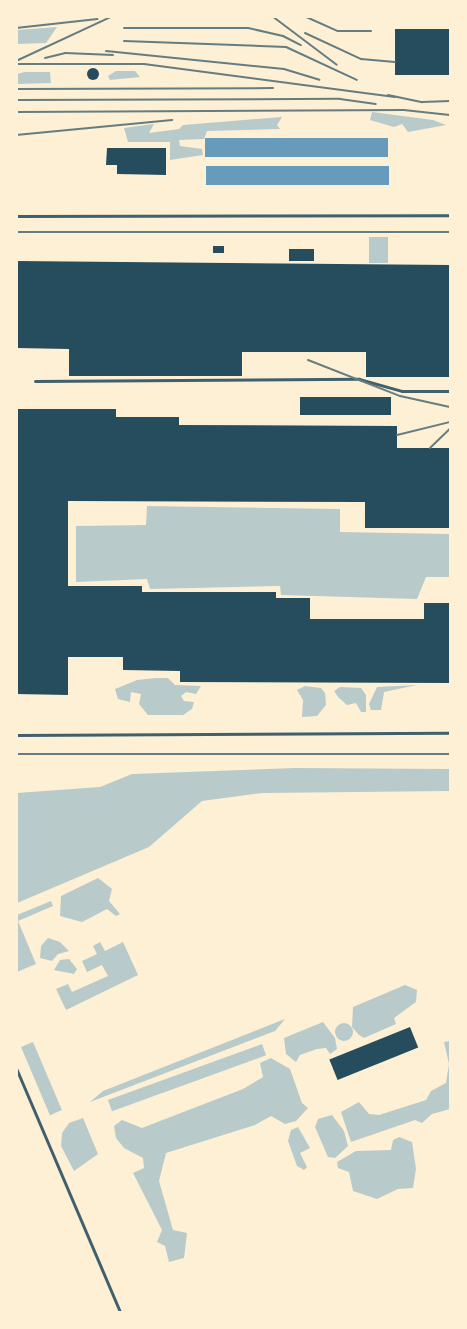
<!DOCTYPE html>
<html>
<head>
<meta charset="utf-8">
<style>
	body { margin:0 }
	#map { position:relative; width:467px; height:1329px; overflow:hidden; background:#fdf0d5; font-family:Ubuntu,sans-serif }
	div>[style] { position:absolute }
	.green>* { inset:0; background:#b9caca; transform-origin:0 0 }
	.round { border-radius:50% }
	.water>* { inset:0; background:#669bbc; transform-origin:0 0 }
	.building>* { inset:0; background:#264d5e; transform-origin:0 0 }
	.minor>* { height:3px; margin:-1.5px; padding:0 1.5px; transform-origin:1.5px; border-radius:1.5px; background:#3f606c }
	.tertiary>* { height:3px; margin:-1.5px; padding:0 1.5px; transform-origin:1.5px; border-radius:1.5px; background:#3f606c }
	.rail>* { height:2px; margin:-1px; padding:0 1px; transform-origin:1px; border-radius:1px; background:#657d81 }
	span { translate:-50% -50%; white-space:nowrap; text-align:center; line-height:1.15; -webkit-text-stroke:4.5px #fdf0d5; paint-order:stroke }
	.frame { position:absolute; inset:0; border:18px solid #fdf0d5; pointer-events:none }
</style>
</head>
<body>
<div id="map">
	<div class="green">
		<div style="clip-path:polygon(57px 27px,46px 43px,17px 44px,17px 30px)"></div>
		<div style="clip-path:polygon(116px 71px,135px 71px,140px 77px,110px 80px,108px 76px)"></div>
		<div style="clip-path:polygon(25px 72px,50px 72px,51px 83px,17px 84px,17px 74px)"></div>
		<div style="clip-path:polygon(372px 112px,433px 120px,446px 125px,408px 132px,402px 124px,394px 127px,370px 120px)"></div>
		<div style="clip-path:polygon(282px 117px,277px 125px,280px 129px,207px 131px,204px 139px,179px 140px,180px 146px,202px 149px,203px 155px,170px 160px,170px 142px,128px 142px,124px 128px,154px 124px,149px 133px,179px 129px,183px 125px)"></div>
		<div style="left:369px;top:237px;width:19px;height:26px"></div>
		<div style="clip-path:polygon(147px 506px,340px 509px,340px 532px,450px 534px,450px 577px,426px 577px,417px 599px,281px 595px,280px 586px,150px 589px,147px 579px,76px 582px,76px 526px,146px 525px)"></div>
		<div style="clip-path:polygon(156px 678px,168px 678px,175px 685px,201px 686px,196px 694px,186px 692px,181px 696px,184px 701px,194px 702px,192px 709px,183px 715px,148px 715px,139px 704px,141px 694px,131px 692px,130px 702px,118px 699px,115px 689px,137px 680px)"></div>
		<div style="clip-path:polygon(417px 685px,384px 692px,381px 710px,371px 710px,369px 704px,377px 687px)"></div>
		<div style="clip-path:polygon(305px 686px,321px 688px,325px 693px,326px 705px,317px 716px,302px 717px,303px 700px,297px 690px)"></div>
		<div style="clip-path:polygon(340px 687px,361px 688px,366px 695px,366px 712px,361px 712px,356px 703px,347px 705px,338px 697px,334px 691px)"></div>
		<div style="clip-path:polygon(295px 768px,450px 769px,450px 791px,262px 793px,202px 801px,149px 847px,17px 903px,17px 793px,100px 787px,132px 774px)"></div>
		<div style="clip-path:polygon(98px 878px,112px 889px,109px 901px,120px 914px,116px 916px,107px 909px,82px 922px,60px 916px,61px 896px)"></div>
		<div style="clip-path:polygon(51px 901px,53px 906px,18px 921px,36px 964px,17px 972px,17px 915px)"></div>
		<div style="clip-path:polygon(48px 938px,60px 942px,69px 951px,58px 954px,52px 961px,40px 958px,41px 946px)"></div>
		<div style="clip-path:polygon(100px 942px,105px 951px,123px 942px,138px 975px,66px 1010px,56px 989px,68px 984px,72px 992px,108px 976px,102px 965px,87px 972px,82px 961px,97px 954px,93px 946px)"></div>
		<div style="clip-path:polygon(69px 959px,77px 969px,74px 974px,54px 970px,60px 960px)"></div>
		<div style="clip-path:polygon(405px 985px,417px 990px,416px 1002px,394px 1018px,396px 1024px,364px 1038px,359px 1035px,352px 1027px,353px 1007px)"></div>
		<div style="clip-path:polygon(285px 1019px,275px 1031px,90px 1102px,103px 1091px)"></div>
		<div style="clip-path:polygon(323px 1022px,335px 1038px,337px 1049px,330px 1054px,326px 1048px,317px 1049px,300px 1055px,296px 1062px,286px 1054px,284px 1038px)"></div>
		<div class="round" style="left:335px;top:1023px;width:18px;height:18px"></div>
		<div style="clip-path:polygon(450px 1041px,450px 1109px,432px 1114px,422px 1123px,415px 1120px,351px 1142px,341px 1112px,359px 1102px,369px 1114px,379px 1115px,426px 1100px,431px 1091px,446px 1083px,449px 1064px,444px 1042px)"></div>
		<div style="left:33px;top:1042px;width:74px;height:13px;rotate:67deg"></div>
		<div style="left:262px;top:1044px;width:12px;height:164px;rotate:70deg"></div>
		<div style="clip-path:polygon(271px 1058px,290px 1069px,302px 1103px,308px 1108px,296px 1121px,285px 1124px,271px 1116px,255px 1125px,166px 1153px,159px 1181px,173px 1230px,187px 1233px,184px 1258px,169px 1262px,165px 1246px,157px 1242px,162px 1230px,133px 1173px,144px 1168px,143px 1158px,124px 1148px,116px 1138px,114px 1126px,122px 1120px,142px 1128px,243px 1089px,263px 1077px,260px 1063px)"></div>
		<div style="clip-path:polygon(332px 1115px,344px 1131px,348px 1146px,335px 1158px,328px 1157px,315px 1127px,318px 1119px)"></div>
		<div style="clip-path:polygon(83px 1118px,98px 1154px,74px 1171px,61px 1146px,62px 1133px,69px 1123px)"></div>
		<div style="clip-path:polygon(298px 1127px,310px 1148px,300px 1153px,307px 1167px,304px 1170px,297px 1166px,288px 1141px,291px 1130px)"></div>
		<div style="clip-path:polygon(399px 1137px,412px 1142px,416px 1169px,413px 1188px,398px 1189px,377px 1199px,353px 1191px,349px 1172px,338px 1168px,337px 1162px,356px 1151px,391px 1150px,393px 1140px)"></div>
	</div>
	<div class="water">
		<div style="left:205px;top:138px;width:183px;height:19px"></div>
		<div style="left:389px;top:166px;width:19px;height:183px;rotate:90deg"></div>
	</div>
	<div class="building">
		<div style="left:395px;top:29px;width:55px;height:46px"></div>
		<div class="round" style="left:87px;top:68px;width:12px;height:12px"></div>
		<div style="clip-path:polygon(107px 148px,166px 148px,166px 175px,117px 174px,117px 165px,106px 165px)"></div>
		<div style="left:213px;top:246px;width:11px;height:7px"></div>
		<div style="left:289px;top:249px;width:25px;height:12px"></div>
		<div style="clip-path:polygon(16px 261px,450px 265px,450px 377px,366px 377px,366px 352px,242px 352px,242px 376px,69px 376px,69px 349px,16px 348px)"></div>
		<div style="left:300px;top:397px;width:91px;height:18px"></div>
		<div style="clip-path:polygon(16px 409px,116px 409px,116px 417px,179px 417px,179px 425px,397px 426px,397px 448px,450px 448px,450px 528px,365px 528px,365px 502px,68px 501px,68px 586px,142px 586px,142px 592px,276px 592px,276px 598px,310px 598px,310px 619px,424px 619px,424px 603px,450px 603px,450px 683px,180px 682px,180px 671px,123px 670px,123px 657px,68px 657px,68px 695px,16px 694px)"></div>
		<div style="left:410px;top:1027px;width:22px;height:87px;rotate:68deg"></div>
	</div>
	<div class="minor">
		<div style="left:16px;top:216px;width:434px;rotate:-0.1deg"></div>
		<div style="left:35px;top:381px;width:324px;rotate:-0.4deg"></div>
		<div style="left:359px;top:379px;width:45px;rotate:15.6deg"></div>
		<div style="left:402px;top:391px;width:48px"></div>
		<div style="left:16px;top:735px;width:434px;rotate:-0.3deg"></div>
	</div>
	<div class="tertiary">
		<div style="left:16px;top:1068px;width:265px;rotate:66.9deg"></div>
	</div>
	<div class="rail">
		<div style="left:272px;top:16px;width:81px;rotate:37deg"></div>
		<div style="left:304px;top:16px;width:37px;rotate:24deg"></div>
		<div style="left:338px;top:31px;width:33px"></div>
		<div style="left:16px;top:28px;width:82px;rotate:-6.3deg"></div>
		<div style="left:124px;top:28px;width:124px"></div>
		<div style="left:248px;top:28px;width:36px;rotate:13deg"></div>
		<div style="left:283px;top:36px;width:20px;rotate:27deg"></div>
		<div style="left:305px;top:33px;width:62px;rotate:24.9deg"></div>
		<div style="left:361px;top:59px;width:34px;rotate:5deg"></div>
		<div style="left:124px;top:41px;width:162px;rotate:2.1deg"></div>
		<div style="left:286px;top:47px;width:78px;rotate:24.9deg"></div>
		<div style="left:106px;top:51px;width:179px;rotate:5.8deg"></div>
		<div style="left:284px;top:69px;width:37px;rotate:17deg"></div>
		<div style="left:45px;top:58px;width:21px;rotate:-14deg"></div>
		<div style="left:65px;top:53px;width:48px;rotate:2.4deg"></div>
		<div style="left:16px;top:61px;width:107px;rotate:-24.9deg"></div>
		<div style="left:16px;top:64px;width:128px"></div>
		<div style="left:144px;top:64px;width:253px;rotate:7.5deg"></div>
		<div style="left:16px;top:89px;width:257px;rotate:-0.2deg"></div>
		<div style="left:388px;top:95px;width:35px;rotate:12deg"></div>
		<div style="left:422px;top:102px;width:28px;rotate:-2deg"></div>
		<div style="left:16px;top:100px;width:324px;rotate:-0.2deg"></div>
		<div style="left:340px;top:99px;width:36px;rotate:8deg"></div>
		<div style="left:16px;top:112px;width:388px;rotate:-0.3deg"></div>
		<div style="left:404px;top:110px;width:46px;rotate:6.2deg"></div>
		<div style="left:16px;top:135px;width:157px;rotate:-5.5deg"></div>
		<div style="left:16px;top:232px;width:434px"></div>
		<div style="left:308px;top:360px;width:99px;rotate:21.4deg"></div>
		<div style="left:400px;top:396px;width:51px;rotate:12.4deg"></div>
		<div style="left:397px;top:435px;width:55px;rotate:-13.8deg"></div>
		<div style="left:430px;top:448px;width:28px;rotate:-44deg"></div>
		<div style="left:16px;top:754px;width:434px"></div>
	</div>
	<div class="frame"></div>
</div>
</body>
</html>
